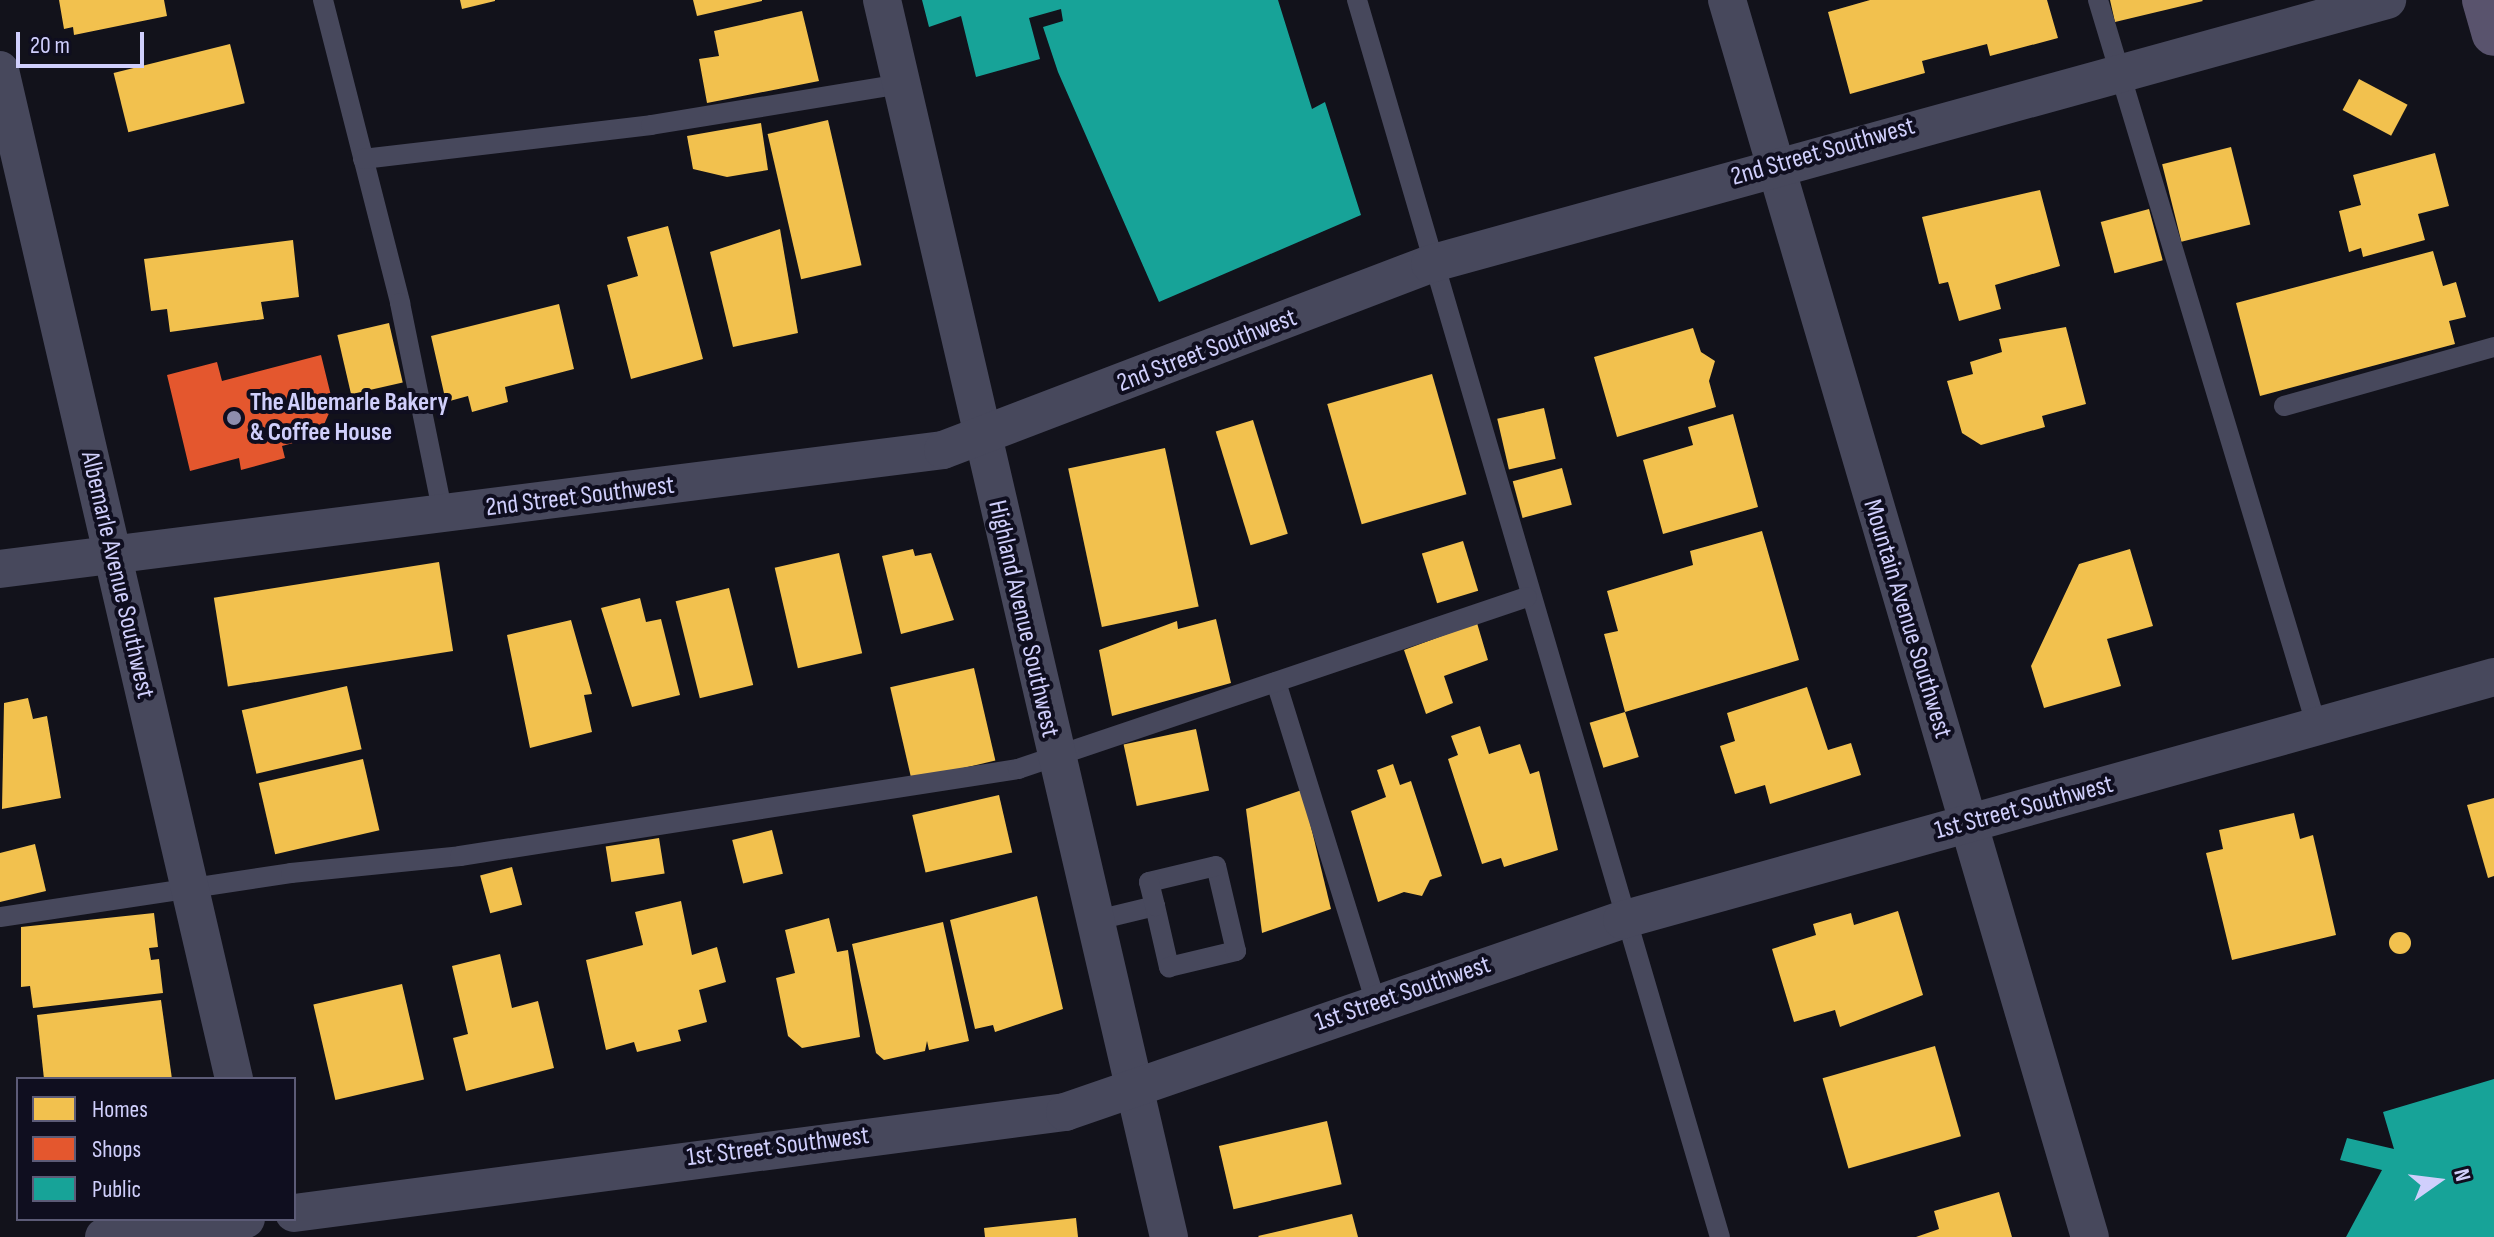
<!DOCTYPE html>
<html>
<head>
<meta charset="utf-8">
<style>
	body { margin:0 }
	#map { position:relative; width:2494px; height:1237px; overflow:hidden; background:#12121b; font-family:"Sofia Sans Condensed",sans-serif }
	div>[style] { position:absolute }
	.homes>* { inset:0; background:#f2c14e; transform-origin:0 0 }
	.round { border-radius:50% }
	.shops>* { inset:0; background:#e4572e }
	.public>* { inset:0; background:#17a398 }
	.service>* { height:20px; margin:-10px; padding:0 10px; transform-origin:10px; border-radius:10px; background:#47485c }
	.minor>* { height:38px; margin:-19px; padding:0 19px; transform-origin:19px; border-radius:19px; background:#47485c }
	.primary>* { height:44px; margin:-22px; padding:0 22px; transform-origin:22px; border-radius:22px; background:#59536d }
	.dots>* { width:22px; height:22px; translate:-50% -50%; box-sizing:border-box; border:4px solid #0f0e1f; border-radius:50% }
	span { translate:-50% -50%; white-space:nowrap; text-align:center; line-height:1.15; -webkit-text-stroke:8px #0f0e1f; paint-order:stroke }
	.street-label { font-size:26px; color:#d0cffc }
	.poi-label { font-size:26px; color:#d0cffc; font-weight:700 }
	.left { translate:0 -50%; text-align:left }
	.legend { position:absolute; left:16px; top:1077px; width:280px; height:144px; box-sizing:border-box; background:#0f0e1f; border:2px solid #5c5b77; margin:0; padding:10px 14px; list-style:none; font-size:24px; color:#d0cffc }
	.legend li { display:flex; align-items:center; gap:16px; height:40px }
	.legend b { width:40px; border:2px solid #5c5b77 }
	.north { position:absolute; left:2398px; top:1141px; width:80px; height:80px; -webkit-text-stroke:6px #0f0e1f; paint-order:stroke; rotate:76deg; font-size:22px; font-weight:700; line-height:32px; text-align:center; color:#d0cffc }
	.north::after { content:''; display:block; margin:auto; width:28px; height:36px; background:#d0cffc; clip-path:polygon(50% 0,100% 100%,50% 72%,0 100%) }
	.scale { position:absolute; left:16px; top:32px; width:128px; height:36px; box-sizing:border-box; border:4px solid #d0cffc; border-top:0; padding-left:10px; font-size:24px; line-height:28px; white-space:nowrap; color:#d0cffc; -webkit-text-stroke:6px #0f0e1f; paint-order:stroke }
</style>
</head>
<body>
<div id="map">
	<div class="homes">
		<div style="clip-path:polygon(59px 0,164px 0,167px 16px,74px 35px,73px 27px,64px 29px)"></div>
		<div style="clip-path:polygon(460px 0,495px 0,495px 1px,462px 9px)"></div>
		<div style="clip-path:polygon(693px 0,762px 0,762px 1px,697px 16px)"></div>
		<div style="clip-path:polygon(1870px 0,2047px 0,2058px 38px,1990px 56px,1987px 44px,1922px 61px,1925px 73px,1850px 94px,1828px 12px)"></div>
		<div style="clip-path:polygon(2110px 0,2202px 0,2203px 1px,2115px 22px)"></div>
		<div style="clip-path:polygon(802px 11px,819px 81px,707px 103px,699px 59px,719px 56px,714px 31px)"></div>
		<div style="left:230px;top:44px;width:61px;height:120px;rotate:76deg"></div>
		<div style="left:2359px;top:79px;width:55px;height:35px;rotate:28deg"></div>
		<div style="left:828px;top:120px;width:149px;height:62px;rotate:77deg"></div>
		<div style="clip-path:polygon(761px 123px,768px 170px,727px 177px,693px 169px,687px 136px)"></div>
		<div style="left:2231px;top:147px;width:80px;height:71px;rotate:76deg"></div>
		<div style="clip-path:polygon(2435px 153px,2449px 206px,2418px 214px,2425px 240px,2363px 257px,2361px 248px,2349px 252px,2339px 211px,2361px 205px,2353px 175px)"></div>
		<div style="clip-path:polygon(2040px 190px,2060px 266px,1995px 285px,2001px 309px,1959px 321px,1948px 282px,1939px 284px,1922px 217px)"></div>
		<div style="left:2149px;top:209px;width:53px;height:50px;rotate:75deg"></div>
		<div style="clip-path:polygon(668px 226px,703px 359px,631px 379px,607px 285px,638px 276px,627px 237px)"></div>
		<div style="clip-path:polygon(780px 229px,798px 333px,733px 347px,710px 252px)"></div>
		<div style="clip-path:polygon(293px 240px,299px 297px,261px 302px,264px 319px,170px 332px,167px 309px,151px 311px,144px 259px)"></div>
		<div style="clip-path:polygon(2433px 251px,2443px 286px,2456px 282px,2466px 317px,2449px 321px,2455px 344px,2260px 396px,2236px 303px)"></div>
		<div style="clip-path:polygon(559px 304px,574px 369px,505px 387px,508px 402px,472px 412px,468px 396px,446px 402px,431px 336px)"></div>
		<div style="left:389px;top:323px;width:61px;height:53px;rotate:77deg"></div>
		<div style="clip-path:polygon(2066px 327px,2086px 404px,2042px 416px,2045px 427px,1981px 445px,1962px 433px,1947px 381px,1973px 374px,1970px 362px,2002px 352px,1999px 339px)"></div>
		<div style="clip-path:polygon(1693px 328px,1701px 352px,1715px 361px,1709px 381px,1716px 407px,1617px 437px,1594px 357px)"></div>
		<div style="left:1432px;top:374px;width:125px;height:109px;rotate:74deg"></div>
		<div style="left:1544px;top:408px;width:52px;height:48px;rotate:77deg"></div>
		<div style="clip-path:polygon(1733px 414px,1758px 507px,1663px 534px,1643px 460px,1693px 445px,1688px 427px)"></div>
		<div style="left:1253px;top:420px;width:119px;height:39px;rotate:73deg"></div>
		<div style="left:1165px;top:448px;width:162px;height:99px;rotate:78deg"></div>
		<div style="left:1562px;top:468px;width:38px;height:51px;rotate:75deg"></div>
		<div style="clip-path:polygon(1762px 531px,1799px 660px,1625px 712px,1604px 634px,1618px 631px,1607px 591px,1693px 565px,1690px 551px)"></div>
		<div style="left:1463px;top:541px;width:52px;height:43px;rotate:73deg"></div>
		<div style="clip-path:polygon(913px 549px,915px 556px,931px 553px,954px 620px,901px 634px,882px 556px)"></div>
		<div style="clip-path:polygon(2130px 549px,2153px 626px,2107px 639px,2121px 686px,2044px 708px,2031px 666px,2079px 564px)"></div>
		<div style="left:839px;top:553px;width:103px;height:66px;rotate:77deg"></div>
		<div style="left:439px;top:562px;width:90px;height:228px;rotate:81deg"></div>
		<div style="left:729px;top:588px;width:100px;height:55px;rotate:76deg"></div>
		<div style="clip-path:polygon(640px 598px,646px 622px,661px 619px,680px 695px,632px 707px,601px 608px)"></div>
		<div style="clip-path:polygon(1216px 619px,1231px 683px,1112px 716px,1099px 650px,1177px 621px,1178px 629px)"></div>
		<div style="clip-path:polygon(571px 620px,592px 694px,584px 695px,592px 732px,530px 748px,507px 635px)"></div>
		<div style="clip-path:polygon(1477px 623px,1488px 660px,1444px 676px,1453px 703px,1426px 714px,1404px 650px)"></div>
		<div style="left:974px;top:668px;width:95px;height:86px;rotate:77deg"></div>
		<div style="left:347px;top:686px;width:65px;height:108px;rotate:77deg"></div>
		<div style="clip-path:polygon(1807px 687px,1828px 750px,1851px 743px,1861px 775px,1770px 804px,1765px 785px,1735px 794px,1720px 746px,1735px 741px,1727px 713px)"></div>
		<div style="clip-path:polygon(28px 698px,33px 719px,47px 716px,61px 798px,2px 809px,4px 703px)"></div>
		<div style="left:1625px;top:712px;width:47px;height:37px;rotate:73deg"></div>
		<div style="clip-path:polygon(1480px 726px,1489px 754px,1520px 744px,1530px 774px,1539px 771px,1558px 850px,1504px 867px,1501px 858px,1482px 864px,1448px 759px,1458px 755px,1451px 736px)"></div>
		<div style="left:1196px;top:729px;width:63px;height:74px;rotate:78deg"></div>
		<div style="left:363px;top:759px;width:73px;height:107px;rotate:77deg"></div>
		<div style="clip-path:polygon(1393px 764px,1400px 785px,1411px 781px,1442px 876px,1430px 880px,1422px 896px,1404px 892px,1378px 902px,1351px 811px,1386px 797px,1377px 770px)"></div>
		<div style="clip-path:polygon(1302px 790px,1331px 909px,1262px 933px,1246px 809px)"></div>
		<div style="left:999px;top:795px;width:59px;height:89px;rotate:77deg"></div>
		<div style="clip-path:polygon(2494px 798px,2494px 876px,2488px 878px,2467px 805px)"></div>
		<div style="clip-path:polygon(2294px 813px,2300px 839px,2313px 835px,2336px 935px,2232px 960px,2206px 853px,2223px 849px,2219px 830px)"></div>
		<div style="left:772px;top:830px;width:45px;height:41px;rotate:76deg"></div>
		<div style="left:659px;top:838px;width:36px;height:54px;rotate:81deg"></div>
		<div style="clip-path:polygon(35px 844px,46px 891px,0 902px,0 853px)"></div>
		<div style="left:512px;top:867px;width:39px;height:33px;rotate:75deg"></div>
		<div style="clip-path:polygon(1037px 896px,1063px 1009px,995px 1032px,993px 1025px,975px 1029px,950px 920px)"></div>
		<div style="clip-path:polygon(681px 901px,692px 955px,717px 947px,726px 982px,699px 990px,707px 1022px,678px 1030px,681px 1041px,637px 1052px,634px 1042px,606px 1050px,586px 960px,643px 945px,635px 912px)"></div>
		<div style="clip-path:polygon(1898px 911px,1923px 995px,1840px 1027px,1835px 1010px,1794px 1022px,1772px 949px,1816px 935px,1813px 924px,1851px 913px,1854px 925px)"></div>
		<div style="clip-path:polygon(154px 913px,158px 947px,149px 948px,151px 960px,159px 959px,163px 993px,33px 1008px,30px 986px,21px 987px,21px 927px)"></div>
		<div style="clip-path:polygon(829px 918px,837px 952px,848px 950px,860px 1037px,802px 1048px,788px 1036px,776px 978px,795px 973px,785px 930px)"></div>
		<div style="clip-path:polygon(943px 922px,969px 1041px,929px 1050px,927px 1041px,925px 1051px,884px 1060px,876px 1053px,852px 944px)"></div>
		<div class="round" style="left:2389px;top:932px;width:22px;height:22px"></div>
		<div style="clip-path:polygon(500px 954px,512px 1008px,538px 1001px,554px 1068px,466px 1091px,453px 1038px,468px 1034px,452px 966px)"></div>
		<div style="left:402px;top:984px;width:98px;height:91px;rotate:77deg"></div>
		<div style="clip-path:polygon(161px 1000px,172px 1079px,44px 1079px,37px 1015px)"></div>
		<div style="left:1935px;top:1046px;width:94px;height:117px;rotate:74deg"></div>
		<div style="left:1327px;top:1121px;width:65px;height:111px;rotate:77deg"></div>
		<div style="clip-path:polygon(1999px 1192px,2012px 1237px,1916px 1237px,1939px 1229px,1934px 1211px)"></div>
		<div style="clip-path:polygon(1352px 1214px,1358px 1237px,1259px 1237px,1258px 1236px)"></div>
		<div style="clip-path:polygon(1076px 1218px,1078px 1237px,985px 1237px,984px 1228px)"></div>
	</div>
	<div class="shops">
		<div style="clip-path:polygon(321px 355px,333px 404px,319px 436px,282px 446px,285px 458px,241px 470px,239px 458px,190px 471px,167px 375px,217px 362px,222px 381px)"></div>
	</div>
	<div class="public">
		<div style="clip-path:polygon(922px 0,1278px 0,1312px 109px,1325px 102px,1361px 215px,1159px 302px,1058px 72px,1043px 27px,1063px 21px,1061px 9px,1029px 18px,1040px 59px,976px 77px,961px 16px,929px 27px)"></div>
		<div style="clip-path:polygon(2494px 1079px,2494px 1237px,2346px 1237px,2382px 1170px,2340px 1160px,2347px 1138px,2394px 1149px,2383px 1112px)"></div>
	</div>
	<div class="service">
		<div style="left:323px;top:0;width:313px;rotate:75.7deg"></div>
		<div style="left:400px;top:303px;width:216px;rotate:78.5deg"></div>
		<div style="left:1357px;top:0;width:1289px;rotate:73.65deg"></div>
		<div style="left:2098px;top:0;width:759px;rotate:73.24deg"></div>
		<div style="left:363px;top:159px;width:290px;rotate:-6.7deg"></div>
		<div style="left:651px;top:125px;width:254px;rotate:-9.3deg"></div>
		<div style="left:2284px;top:406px;width:218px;rotate:-15.7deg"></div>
		<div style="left:1276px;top:682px;width:336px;rotate:72.7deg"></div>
		<div style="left:0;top:917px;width:294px;rotate:-8.6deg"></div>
		<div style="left:291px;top:873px;width:170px;rotate:-5.7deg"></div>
		<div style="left:460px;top:856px;width:565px;rotate:-8.86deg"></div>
		<div style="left:1018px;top:769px;width:537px;rotate:-18.67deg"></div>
		<div style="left:1093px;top:921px;width:64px;rotate:-13.6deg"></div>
		<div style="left:1155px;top:906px;width:63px;rotate:77.1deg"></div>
		<div style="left:1169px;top:967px;width:69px;rotate:-13.4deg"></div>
		<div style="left:1236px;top:951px;width:87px;rotate:-103.2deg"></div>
		<div style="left:1216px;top:866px;width:69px;rotate:166.6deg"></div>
		<div style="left:1149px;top:882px;width:25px;rotate:76deg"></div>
	</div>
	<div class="minor">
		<div style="left:882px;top:0;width:1270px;rotate:76.94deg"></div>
		<div style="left:1727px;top:0;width:1289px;rotate:73.65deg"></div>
		<div style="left:0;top:70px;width:1036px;rotate:76.94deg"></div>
		<div style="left:0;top:569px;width:950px;rotate:-7.19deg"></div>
		<div style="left:943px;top:450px;width:521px;rotate:-20.9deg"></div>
		<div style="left:1430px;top:264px;width:993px;rotate:-15.42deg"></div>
		<div style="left:294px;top:1213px;width:778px;rotate:-7.46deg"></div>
		<div style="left:1065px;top:1112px;width:589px;rotate:-19.02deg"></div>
		<div style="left:1622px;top:920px;width:905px;rotate:-15.57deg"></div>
		<div style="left:104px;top:1237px;width:143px;rotate:-7.2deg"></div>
	</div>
	<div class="primary">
		<div style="left:2484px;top:0;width:35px;rotate:74deg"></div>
	</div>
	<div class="dots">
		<div style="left:234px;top:418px;background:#8e8dad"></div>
	</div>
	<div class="street-label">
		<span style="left:1823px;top:152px;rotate:-16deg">2nd Street Southwest</span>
		<span style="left:1207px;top:351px;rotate:-21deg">2nd Street Southwest</span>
		<span style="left:580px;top:497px;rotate:-7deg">2nd Street Southwest</span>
		<span style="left:117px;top:575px;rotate:77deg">Albemarle Avenue Southwest</span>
		<span style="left:1023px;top:619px;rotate:77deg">Highland Avenue Southwest</span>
		<span style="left:1907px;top:619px;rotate:73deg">Mountain Avenue Southwest</span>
		<span style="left:2024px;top:808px;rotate:-15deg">1st Street Southwest</span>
		<span style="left:1403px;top:994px;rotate:-19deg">1st Street Southwest</span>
		<span style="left:778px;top:1147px;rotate:-7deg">1st Street Southwest</span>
	</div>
	<div class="poi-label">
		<span class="left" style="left:250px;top:418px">The Albemarle Bakery<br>&amp; Coffee House</span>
	</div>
	<ul class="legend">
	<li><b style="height:22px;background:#f2c14e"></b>Homes</li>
	<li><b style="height:22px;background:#e4572e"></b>Shops</li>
	<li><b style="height:22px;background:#17a398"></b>Public</li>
	</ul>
	<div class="north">N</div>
	<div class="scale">20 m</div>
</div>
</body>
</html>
